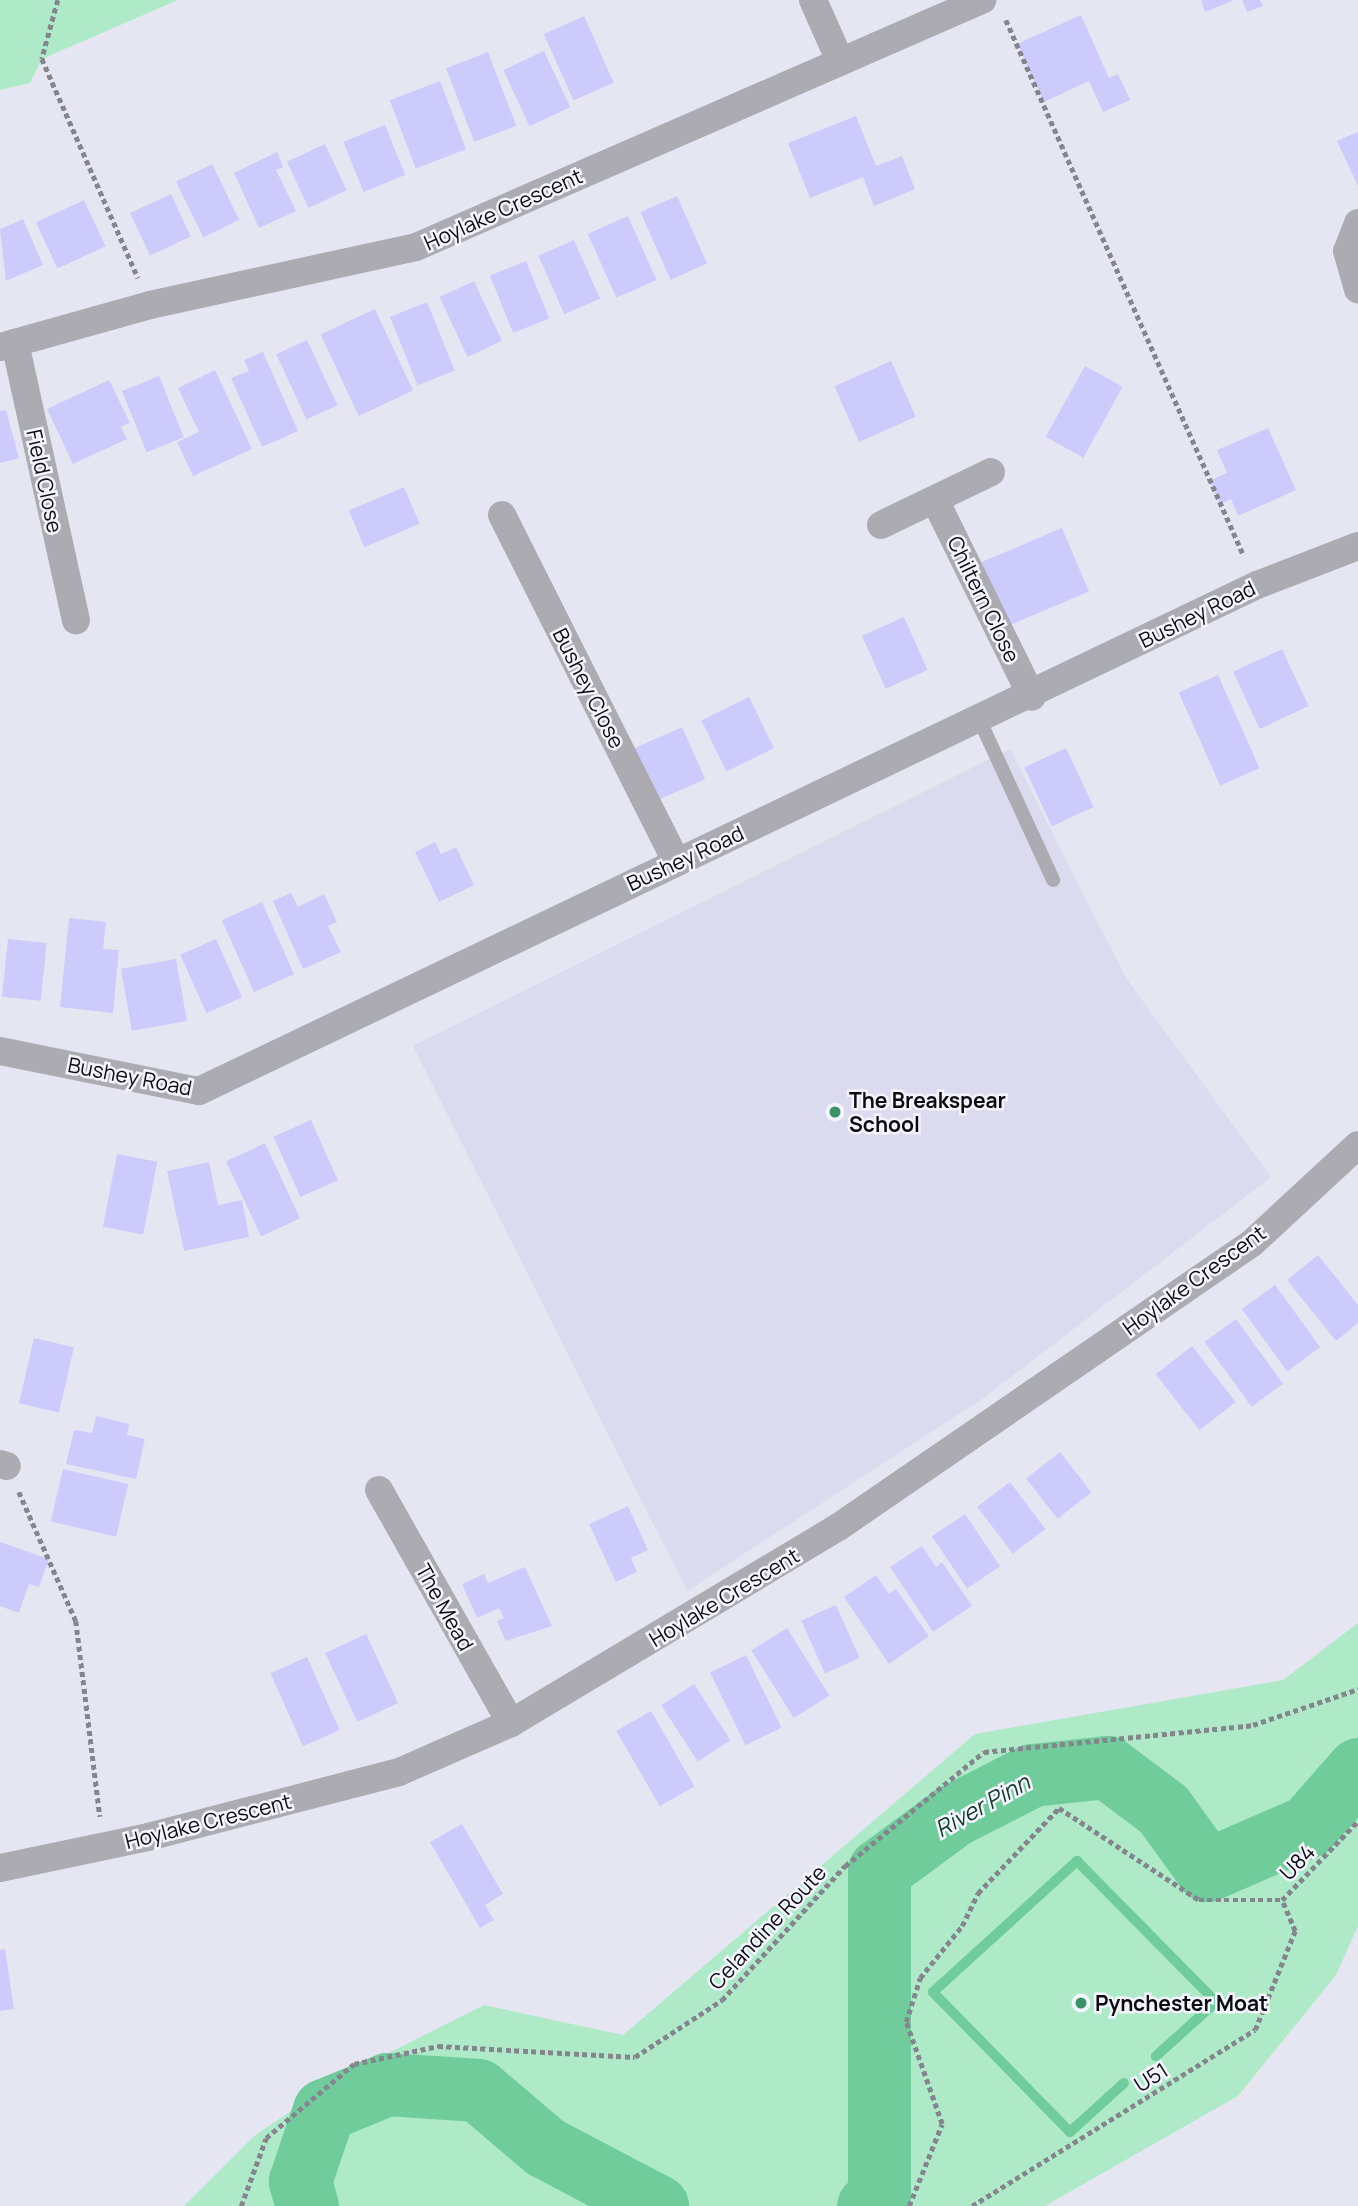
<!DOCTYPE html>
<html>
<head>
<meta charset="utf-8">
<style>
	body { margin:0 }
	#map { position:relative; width:1358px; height:2206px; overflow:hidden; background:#e6e6f3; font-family:Manrope,sans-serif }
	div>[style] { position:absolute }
	.built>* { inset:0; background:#dbdaee }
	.green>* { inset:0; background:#afeac8 }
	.stream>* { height:10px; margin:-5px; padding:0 5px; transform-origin:5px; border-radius:5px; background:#71cc9b }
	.river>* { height:63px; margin:-31.5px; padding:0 31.5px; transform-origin:31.5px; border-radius:31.5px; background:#71cc9b }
	.building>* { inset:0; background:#cdcbfc; transform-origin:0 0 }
	.path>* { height:4.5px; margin-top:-2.25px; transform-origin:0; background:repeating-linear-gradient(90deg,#85858e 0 5px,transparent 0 8.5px) }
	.service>* { height:14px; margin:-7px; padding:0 7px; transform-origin:7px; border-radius:7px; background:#ababb1 }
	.minor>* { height:28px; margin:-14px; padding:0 14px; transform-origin:14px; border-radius:14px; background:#ababb1 }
	.dots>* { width:19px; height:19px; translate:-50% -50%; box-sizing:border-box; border:4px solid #f4f4fe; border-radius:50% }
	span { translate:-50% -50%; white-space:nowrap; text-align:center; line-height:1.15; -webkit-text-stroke:5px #f4f4fe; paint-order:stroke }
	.street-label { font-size:21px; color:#0c0c10 }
	.poi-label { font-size:21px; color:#0c0c10; font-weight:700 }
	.left { translate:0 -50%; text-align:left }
	.water-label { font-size:23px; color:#123a26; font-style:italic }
</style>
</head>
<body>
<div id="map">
	<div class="built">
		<div style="clip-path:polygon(1010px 749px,1126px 978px,1271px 1177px,985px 1397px,687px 1591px,413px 1046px)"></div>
	</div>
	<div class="green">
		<div style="clip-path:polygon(0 0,178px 0,42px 59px,30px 83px,0 90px)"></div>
		<div style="clip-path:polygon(1358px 1623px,1358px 1926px,1336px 1975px,1238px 2096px,1045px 2206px,184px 2206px,254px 2136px,341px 2077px,484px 2005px,623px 2035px,975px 1734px,1283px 1680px)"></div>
	</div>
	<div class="stream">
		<div style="left:1124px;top:2083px;width:73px;rotate:137.8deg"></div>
		<div style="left:1070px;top:2132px;width:196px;rotate:-134.4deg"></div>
		<div style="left:933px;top:1992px;width:195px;rotate:-42.3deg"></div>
		<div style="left:1077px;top:1861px;width:198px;rotate:45.4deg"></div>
		<div style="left:1216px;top:2002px;width:81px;rotate:138deg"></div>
	</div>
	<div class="river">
		<div style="left:307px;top:2206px;width:26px;rotate:-106deg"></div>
		<div style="left:300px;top:2181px;width:75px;rotate:-71.3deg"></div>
		<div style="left:324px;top:2110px;width:68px;rotate:-22.4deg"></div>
		<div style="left:387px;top:2084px;width:91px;rotate:3.8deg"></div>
		<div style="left:478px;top:2090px;width:88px;rotate:40.4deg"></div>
		<div style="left:545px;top:2147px;width:127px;rotate:27.8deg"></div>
		<div style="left:868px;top:2206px;width:14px;rotate:-39deg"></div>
		<div style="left:879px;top:2197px;width:327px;rotate:-90deg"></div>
		<div style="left:879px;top:1870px;width:93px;rotate:-36.3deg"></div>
		<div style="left:954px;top:1815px;width:88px;rotate:-27.1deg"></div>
		<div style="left:1032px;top:1775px;width:75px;rotate:-6.1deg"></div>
		<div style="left:1107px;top:1767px;width:70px;rotate:36.9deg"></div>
		<div style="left:1163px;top:1809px;width:75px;rotate:54.2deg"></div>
		<div style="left:1207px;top:1870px;width:110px;rotate:-23.5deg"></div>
		<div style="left:1308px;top:1826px;width:76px;rotate:-48.7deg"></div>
	</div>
	<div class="building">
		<div style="clip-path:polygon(1201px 0,1234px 0,1205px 12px)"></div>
		<div style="clip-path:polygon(1242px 0,1260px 0,1263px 6px,1247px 12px)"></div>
		<div style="clip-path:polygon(1081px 15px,1109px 78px,1118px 74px,1130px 100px,1103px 112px,1089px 81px,1044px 102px,1017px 44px)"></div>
		<div style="left:584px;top:16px;width:73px;height:44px;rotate:66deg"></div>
		<div style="left:544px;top:51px;width:62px;height:45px;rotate:65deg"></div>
		<div style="left:488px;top:52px;width:79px;height:45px;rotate:69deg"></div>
		<div style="left:440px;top:81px;width:73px;height:54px;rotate:69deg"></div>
		<div style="clip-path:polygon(856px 116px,876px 166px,902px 156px,915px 189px,874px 206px,863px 177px,810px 198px,788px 143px)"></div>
		<div style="left:385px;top:125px;width:54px;height:45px;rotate:68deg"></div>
		<div style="clip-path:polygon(1358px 132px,1358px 186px,1337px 141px)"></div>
		<div style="left:325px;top:144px;width:51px;height:42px;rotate:65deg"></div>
		<div style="clip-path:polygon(277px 152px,283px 167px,276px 170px,296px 211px,259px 228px,234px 173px)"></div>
		<div style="left:212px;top:164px;width:62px;height:40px;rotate:64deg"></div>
		<div style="left:171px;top:194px;width:47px;height:45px;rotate:65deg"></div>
		<div style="left:677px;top:196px;width:74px;height:40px;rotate:66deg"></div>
		<div style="left:84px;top:200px;width:51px;height:53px;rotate:65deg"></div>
		<div style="left:628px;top:216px;width:70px;height:44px;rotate:66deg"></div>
		<div style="clip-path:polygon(23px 219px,43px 265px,6px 281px,0 229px)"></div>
		<div style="left:574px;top:240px;width:64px;height:39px;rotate:66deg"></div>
		<div style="left:526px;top:261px;width:62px;height:39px;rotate:68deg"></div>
		<div style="left:474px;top:281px;width:66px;height:38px;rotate:65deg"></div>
		<div style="left:427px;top:302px;width:74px;height:40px;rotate:68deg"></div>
		<div style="left:375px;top:309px;width:90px;height:60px;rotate:65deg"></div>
		<div style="left:307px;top:340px;width:72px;height:34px;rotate:65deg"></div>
		<div style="clip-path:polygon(263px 352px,298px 431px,262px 447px,231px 378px,249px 371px,244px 360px)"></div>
		<div style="left:891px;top:361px;width:61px;height:62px;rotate:66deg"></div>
		<div style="left:1085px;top:366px;width:43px;height:81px;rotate:29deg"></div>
		<div style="clip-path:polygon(215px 370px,252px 449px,193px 476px,177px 442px,199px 432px,178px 388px)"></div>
		<div style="left:159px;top:376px;width:66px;height:40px;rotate:68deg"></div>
		<div style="clip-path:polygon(109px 380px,130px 423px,121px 427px,127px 439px,73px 464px,47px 409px)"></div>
		<div style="clip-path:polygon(6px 410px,19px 458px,0 463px,0 411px)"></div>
		<div style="clip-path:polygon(1268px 428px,1296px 490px,1238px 516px,1231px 499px,1220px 504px,1209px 481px,1227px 473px,1217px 450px)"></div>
		<div style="left:404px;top:487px;width:40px;height:60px;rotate:67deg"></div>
		<div style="left:1062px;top:528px;width:69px;height:95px;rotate:67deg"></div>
		<div style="left:904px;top:617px;width:58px;height:46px;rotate:66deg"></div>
		<div style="left:1282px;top:649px;width:63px;height:54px;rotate:65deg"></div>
		<div style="left:1218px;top:675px;width:102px;height:43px;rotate:66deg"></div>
		<div style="left:749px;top:697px;width:57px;height:53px;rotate:64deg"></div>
		<div style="left:682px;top:727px;width:57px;height:58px;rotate:66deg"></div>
		<div style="left:1066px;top:748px;width:65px;height:46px;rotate:65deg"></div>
		<div style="clip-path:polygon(435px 842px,441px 854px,456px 847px,474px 885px,439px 902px,415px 852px)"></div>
		<div style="clip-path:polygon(291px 893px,298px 907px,324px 894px,337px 922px,328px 926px,341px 952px,303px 969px,273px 901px)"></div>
		<div style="left:262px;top:902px;width:79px;height:44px;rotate:66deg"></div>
		<div style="clip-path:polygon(69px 918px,106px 922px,103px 949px,119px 950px,113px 1013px,60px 1007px)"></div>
		<div style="left:8px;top:939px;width:39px;height:58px;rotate:6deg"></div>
		<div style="left:216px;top:939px;width:64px;height:39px;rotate:66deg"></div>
		<div style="left:176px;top:959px;width:63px;height:56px;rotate:80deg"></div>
		<div style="left:311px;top:1120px;width:66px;height:41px;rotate:66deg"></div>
		<div style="left:265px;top:1143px;width:83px;height:43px;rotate:65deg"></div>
		<div style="left:117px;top:1154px;width:41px;height:74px;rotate:11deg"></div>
		<div style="clip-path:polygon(209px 1162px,218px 1205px,242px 1200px,249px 1237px,184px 1251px,167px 1171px)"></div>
		<div style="clip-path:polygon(1318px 1255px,1358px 1305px,1358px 1323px,1336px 1341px,1287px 1280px)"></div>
		<div style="left:1275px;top:1285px;width:77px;height:41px;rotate:54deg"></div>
		<div style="left:1236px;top:1319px;width:80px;height:39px;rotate:54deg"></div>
		<div style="left:34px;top:1338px;width:41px;height:67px;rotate:13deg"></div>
		<div style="left:1192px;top:1346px;width:71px;height:46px;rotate:52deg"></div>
		<div style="clip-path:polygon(96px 1416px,129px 1424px,127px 1435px,145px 1439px,136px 1479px,66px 1464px,74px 1430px,92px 1433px)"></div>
		<div style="left:1060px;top:1452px;width:51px;height:43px;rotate:52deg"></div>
		<div style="left:63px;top:1469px;width:67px;height:54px;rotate:13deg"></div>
		<div style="left:1010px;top:1482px;width:59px;height:41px;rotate:53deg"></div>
		<div style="clip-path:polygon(628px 1506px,648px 1550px,631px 1558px,637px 1572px,616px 1582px,589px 1524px)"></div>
		<div style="left:965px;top:1514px;width:63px;height:40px;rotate:56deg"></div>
		<div style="clip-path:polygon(0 1542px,49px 1559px,39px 1587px,29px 1584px,19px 1613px,0 1606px)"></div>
		<div style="clip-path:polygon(922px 1546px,936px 1567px,942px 1562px,972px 1606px,933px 1632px,890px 1567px)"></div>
		<div style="clip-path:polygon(525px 1567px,552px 1626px,506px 1641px,497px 1621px,504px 1618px,499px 1608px,477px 1618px,462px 1584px,484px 1574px,488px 1583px)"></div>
		<div style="clip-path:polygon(876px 1575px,889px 1594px,896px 1589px,929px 1636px,889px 1664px,844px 1597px)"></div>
		<div style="left:836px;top:1605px;width:58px;height:38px;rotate:66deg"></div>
		<div style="left:787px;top:1628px;width:80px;height:42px;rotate:58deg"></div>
		<div style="left:366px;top:1634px;width:76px;height:45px;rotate:65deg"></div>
		<div style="left:746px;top:1655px;width:81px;height:40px;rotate:64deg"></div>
		<div style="left:307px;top:1657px;width:80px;height:40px;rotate:66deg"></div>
		<div style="left:694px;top:1684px;width:67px;height:39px;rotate:57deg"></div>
		<div style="left:651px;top:1711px;width:87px;height:40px;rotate:60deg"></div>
		<div style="clip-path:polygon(462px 1824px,503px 1894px,485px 1905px,494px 1920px,480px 1928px,430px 1842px)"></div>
		<div style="clip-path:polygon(5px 1949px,14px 2009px,0 2011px,0 1950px)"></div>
	</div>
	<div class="path">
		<div style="left:58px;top:0;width:61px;rotate:105.2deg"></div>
		<div style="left:42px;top:59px;width:239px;rotate:66.3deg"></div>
		<div style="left:1006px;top:20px;width:586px;rotate:66.06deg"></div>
		<div style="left:19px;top:1492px;width:141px;rotate:66.2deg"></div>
		<div style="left:76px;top:1621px;width:197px;rotate:83deg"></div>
		<div style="left:241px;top:2206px;width:72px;rotate:-69.8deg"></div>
		<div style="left:266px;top:2138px;width:115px;rotate:-40.1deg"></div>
		<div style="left:354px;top:2064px;width:86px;rotate:-12.1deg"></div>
		<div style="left:438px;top:2046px;width:197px;rotate:3.2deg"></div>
		<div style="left:635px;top:2057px;width:104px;rotate:-33.2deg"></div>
		<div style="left:722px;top:2000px;width:182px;rotate:-47.5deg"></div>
		<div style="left:845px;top:1866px;width:180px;rotate:-39.4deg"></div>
		<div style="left:984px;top:1752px;width:270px;rotate:-5.7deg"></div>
		<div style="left:1253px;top:1725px;width:111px;rotate:-18.9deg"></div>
		<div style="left:909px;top:2206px;width:88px;rotate:-68.1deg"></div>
		<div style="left:942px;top:2124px;width:108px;rotate:-109.4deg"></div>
		<div style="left:906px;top:2022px;width:46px;rotate:-72.3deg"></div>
		<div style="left:920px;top:1978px;width:67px;rotate:-51.1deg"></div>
		<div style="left:962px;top:1926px;width:37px;rotate:-64deg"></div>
		<div style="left:978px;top:1893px;width:117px;rotate:-46.4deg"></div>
		<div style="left:1059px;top:1808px;width:168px;rotate:33.3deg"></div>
		<div style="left:1199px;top:1900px;width:83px"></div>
		<div style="left:972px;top:2206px;width:333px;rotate:-31.9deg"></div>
		<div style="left:1255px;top:2030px;width:107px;rotate:-68deg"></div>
		<div style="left:1295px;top:1931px;width:34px;rotate:-113deg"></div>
		<div style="left:1282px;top:1900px;width:110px;rotate:-46.1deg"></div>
	</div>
	<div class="service">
		<div style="left:980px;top:721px;width:175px;rotate:65.3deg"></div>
	</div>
	<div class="minor">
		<div style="left:813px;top:0;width:67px;rotate:66.1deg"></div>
		<div style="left:1358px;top:223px;width:30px;rotate:111deg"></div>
		<div style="left:1347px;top:251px;width:40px;rotate:74deg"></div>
		<div style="left:15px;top:343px;width:284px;rotate:77.6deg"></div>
		<div style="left:0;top:347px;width:156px;rotate:-15.6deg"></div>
		<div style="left:150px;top:305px;width:272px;rotate:-12.3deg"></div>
		<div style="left:416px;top:247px;width:618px;rotate:-23.58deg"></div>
		<div style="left:936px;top:502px;width:217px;rotate:63.8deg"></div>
		<div style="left:502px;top:515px;width:387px;rotate:63.3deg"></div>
		<div style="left:881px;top:525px;width:122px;rotate:-25.7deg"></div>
		<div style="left:0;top:1051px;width:203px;rotate:11.4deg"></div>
		<div style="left:199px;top:1091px;width:1173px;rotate:-25.56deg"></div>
		<div style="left:1257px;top:585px;width:108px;rotate:-21.1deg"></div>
		<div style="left:0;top:1464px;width:7px;rotate:16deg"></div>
		<div style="left:379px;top:1490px;width:268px;rotate:60.5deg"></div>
		<div style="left:0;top:1868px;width:151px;rotate:-11.8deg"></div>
		<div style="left:148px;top:1837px;width:259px;rotate:-14.5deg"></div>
		<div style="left:399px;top:1772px;width:122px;rotate:-23.6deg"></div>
		<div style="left:511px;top:1723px;width:380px;rotate:-30.9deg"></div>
		<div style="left:837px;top:1528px;width:503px;rotate:-34.48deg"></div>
		<div style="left:1252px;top:1243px;width:144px;rotate:-42.8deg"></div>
	</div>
	<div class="dots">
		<div style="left:835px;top:1112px;background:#3b9266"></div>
		<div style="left:1081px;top:2003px;background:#3b9266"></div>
	</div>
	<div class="street-label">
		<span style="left:503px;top:209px;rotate:-24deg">Hoylake Crescent</span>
		<span style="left:45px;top:481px;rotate:78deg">Field Close</span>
		<span style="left:984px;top:599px;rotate:64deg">Chiltern Close</span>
		<span style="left:1197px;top:614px;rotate:-26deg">Bushey Road</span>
		<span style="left:589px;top:688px;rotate:63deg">Bushey Close</span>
		<span style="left:685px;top:858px;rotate:-25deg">Bushey Road</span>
		<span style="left:130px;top:1076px;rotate:11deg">Bushey Road</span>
		<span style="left:1194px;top:1280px;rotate:-36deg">Hoylake Crescent</span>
		<span style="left:724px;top:1597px;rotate:-31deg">Hoylake Crescent</span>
		<span style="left:445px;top:1607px;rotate:61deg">The Mead</span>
		<span style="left:208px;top:1821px;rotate:-14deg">Hoylake Crescent</span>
		<span style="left:1297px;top:1862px;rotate:-46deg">U84</span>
		<span style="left:767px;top:1927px;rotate:-47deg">Celandine Route</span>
		<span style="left:1151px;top:2077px;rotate:-32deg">U51</span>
	</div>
	<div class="poi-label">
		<span class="left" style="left:849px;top:1112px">The Breakspear<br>School</span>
		<span class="left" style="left:1095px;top:2003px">Pynchester Moat</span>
	</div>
	<div class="water-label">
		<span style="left:982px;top:1805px;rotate:-29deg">River Pinn</span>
	</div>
</div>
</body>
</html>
